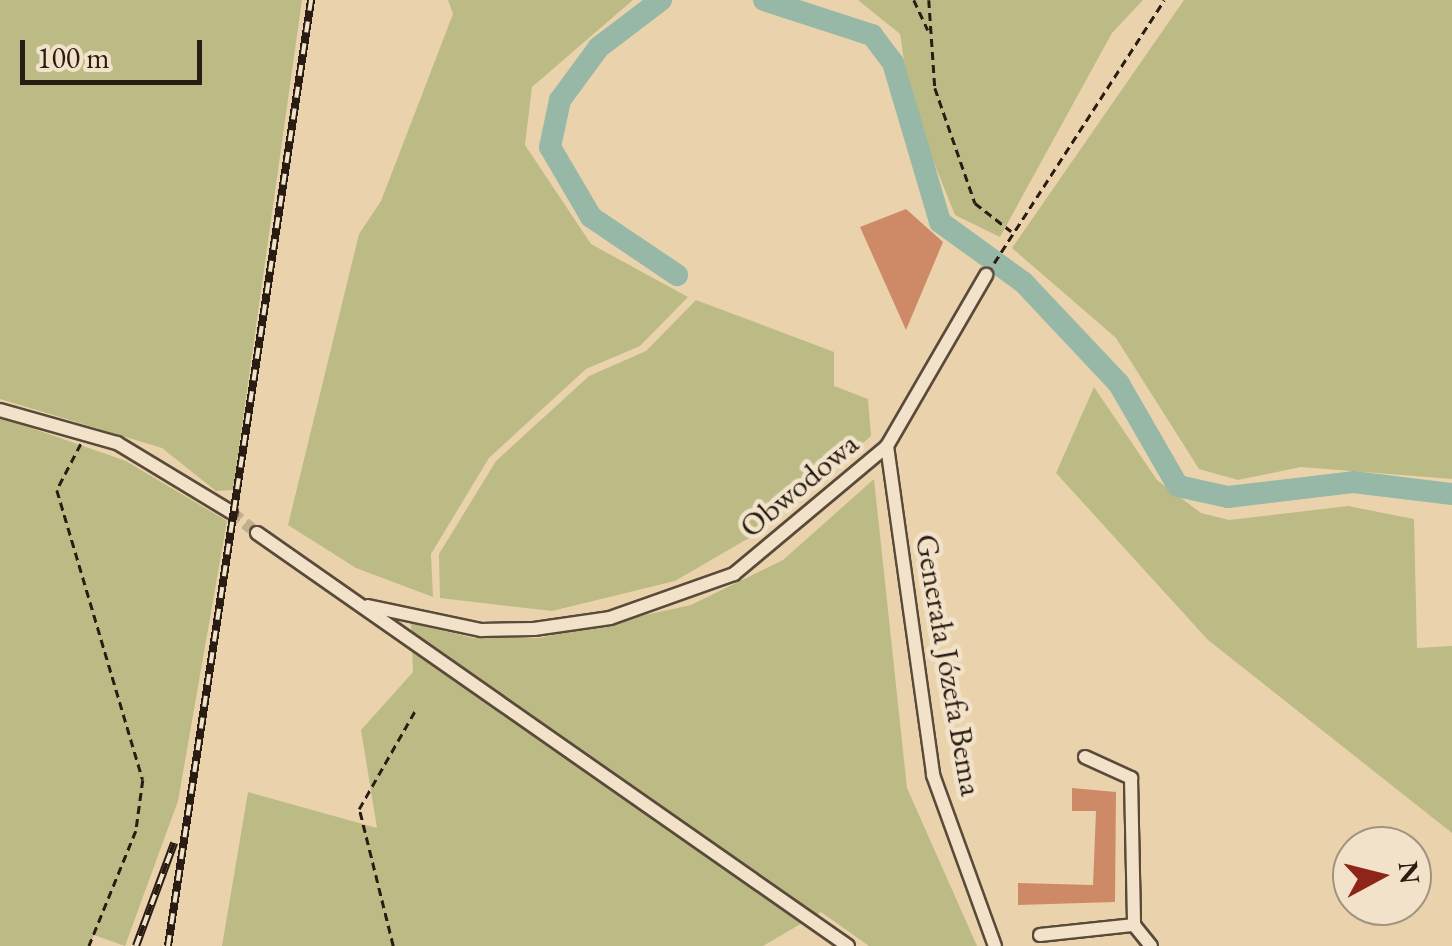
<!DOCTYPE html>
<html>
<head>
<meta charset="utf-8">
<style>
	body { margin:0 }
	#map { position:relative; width:1452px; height:946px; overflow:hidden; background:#ead3ac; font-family:"EB Garamond",serif }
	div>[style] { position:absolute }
	.green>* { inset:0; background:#bdbb85 }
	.river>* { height:22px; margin:-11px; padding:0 11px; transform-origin:11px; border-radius:11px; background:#98b8a7 }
	.building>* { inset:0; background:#ce8a66 }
	.minor-tunnel>* { height:12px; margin-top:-6px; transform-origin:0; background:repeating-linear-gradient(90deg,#c3ae8d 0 12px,transparent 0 18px) }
	.path>* { height:2.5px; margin-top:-1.25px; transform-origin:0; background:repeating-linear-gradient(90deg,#291c13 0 8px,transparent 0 13px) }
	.roads { filter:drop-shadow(2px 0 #594a39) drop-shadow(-2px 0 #594a39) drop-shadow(0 2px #594a39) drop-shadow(0 -2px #594a39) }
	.minor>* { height:12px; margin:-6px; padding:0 6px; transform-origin:6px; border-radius:6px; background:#f1e2c9 }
	.rail>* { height:8px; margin-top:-4px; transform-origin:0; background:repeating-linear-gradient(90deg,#f1e2c9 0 11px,#291c13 0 22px); box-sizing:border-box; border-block:2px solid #291c13 }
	span { translate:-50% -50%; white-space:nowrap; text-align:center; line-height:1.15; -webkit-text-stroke:9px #f1e2c9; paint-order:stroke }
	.street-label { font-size:32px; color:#291c13 }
	.north { position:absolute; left:1332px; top:826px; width:100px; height:100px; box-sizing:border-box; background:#f1e2c9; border:2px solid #a19380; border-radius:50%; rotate:83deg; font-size:28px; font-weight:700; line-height:40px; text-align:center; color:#291c13 }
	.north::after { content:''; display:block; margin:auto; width:35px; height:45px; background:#8f2418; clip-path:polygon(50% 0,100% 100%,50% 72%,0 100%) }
	.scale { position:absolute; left:20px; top:40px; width:182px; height:45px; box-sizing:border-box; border:5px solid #291c13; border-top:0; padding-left:12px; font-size:30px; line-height:35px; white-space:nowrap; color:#291c13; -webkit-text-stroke:8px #f1e2c9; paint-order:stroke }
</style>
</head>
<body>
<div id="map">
	<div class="green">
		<div style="clip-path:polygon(0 0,302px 0,233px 490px,216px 491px,162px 448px,0 399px)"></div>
		<div style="clip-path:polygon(448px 0,633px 0,532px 87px,525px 145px,591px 244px,688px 297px,640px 346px,586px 369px,489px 458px,431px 554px,433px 597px,356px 568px,288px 525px,359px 234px,381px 201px,453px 14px)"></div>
		<div style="clip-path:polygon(858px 0,1143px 0,1112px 33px,1000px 237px,955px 215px,911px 106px,900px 34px)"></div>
		<div style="clip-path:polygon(1184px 0,1452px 0,1452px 479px,1301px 467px,1238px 480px,1199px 469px,1116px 338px,1012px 248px)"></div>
		<div style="clip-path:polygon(696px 300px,834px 352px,834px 386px,868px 399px,871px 436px,766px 528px,675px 581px,552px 611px,440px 598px,439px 554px,496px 461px,589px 376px,646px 351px)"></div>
		<div style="clip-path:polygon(1094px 387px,1157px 480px,1201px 513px,1229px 520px,1348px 506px,1414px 519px,1417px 648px,1452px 646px,1452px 833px,1208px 640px,1056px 473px)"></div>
		<div style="clip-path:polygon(0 417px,126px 461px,227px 521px,178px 801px,125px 946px,94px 935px,90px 946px,0 946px)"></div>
		<div style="clip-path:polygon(874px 479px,907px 788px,977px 946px,869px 946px,821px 912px,763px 946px,222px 946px,248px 792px,377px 828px,361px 730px,413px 672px,411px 623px,473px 638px,539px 638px,691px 605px,783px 560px)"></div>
	</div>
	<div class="river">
		<div style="left:661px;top:0;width:78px;rotate:142.8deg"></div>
		<div style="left:599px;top:47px;width:66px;rotate:126.3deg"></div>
		<div style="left:560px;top:100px;width:48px;rotate:102deg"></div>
		<div style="left:550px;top:147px;width:81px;rotate:59.6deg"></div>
		<div style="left:591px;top:217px;width:104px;rotate:34deg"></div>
		<div style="left:764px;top:0;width:114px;rotate:18deg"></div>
		<div style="left:872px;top:35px;width:35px;rotate:53deg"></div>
		<div style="left:893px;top:63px;width:166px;rotate:73.5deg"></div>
		<div style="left:940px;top:222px;width:102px;rotate:35.9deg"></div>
		<div style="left:1023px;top:282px;width:140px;rotate:46.7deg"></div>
		<div style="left:1119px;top:384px;width:118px;rotate:60deg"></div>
		<div style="left:1178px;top:486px;width:51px;rotate:12.4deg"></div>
		<div style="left:1228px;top:497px;width:126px;rotate:-6.8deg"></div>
		<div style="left:1353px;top:482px;width:100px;rotate:6.9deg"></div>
	</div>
	<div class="building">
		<div style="clip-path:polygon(906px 209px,943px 242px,906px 330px,860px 227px)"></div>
		<div style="clip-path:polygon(1072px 788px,1116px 792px,1115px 902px,1018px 905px,1018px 883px,1093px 885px,1096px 811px,1072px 811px)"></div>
	</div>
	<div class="minor-tunnel">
		<div style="left:231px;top:512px;width:33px;rotate:39deg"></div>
	</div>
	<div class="path">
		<div style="left:914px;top:0;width:33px;rotate:65deg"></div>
		<div style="left:929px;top:0;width:88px;rotate:86.1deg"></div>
		<div style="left:935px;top:88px;width:122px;rotate:70.8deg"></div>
		<div style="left:975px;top:203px;width:46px;rotate:37.9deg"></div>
		<div style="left:994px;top:263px;width:313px;rotate:-57.1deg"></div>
		<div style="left:81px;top:444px;width:52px;rotate:117.6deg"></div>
		<div style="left:57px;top:490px;width:302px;rotate:73.5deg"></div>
		<div style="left:143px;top:780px;width:51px;rotate:97.8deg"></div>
		<div style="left:136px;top:831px;width:124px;rotate:112.2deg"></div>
		<div style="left:393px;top:946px;width:141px;rotate:-103.9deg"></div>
		<div style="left:359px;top:809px;width:115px;rotate:-60.3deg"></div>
	</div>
	<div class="roads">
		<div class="minor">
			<div style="left:0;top:410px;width:122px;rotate:15.8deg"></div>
			<div style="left:117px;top:443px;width:133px;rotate:31.2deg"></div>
			<div style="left:887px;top:446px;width:332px;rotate:82deg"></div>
			<div style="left:933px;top:775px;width:182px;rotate:70.1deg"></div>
			<div style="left:257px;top:533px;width:721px;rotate:34.95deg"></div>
			<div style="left:368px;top:606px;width:116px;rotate:12deg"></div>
			<div style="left:481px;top:630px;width:53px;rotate:-1.1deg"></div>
			<div style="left:534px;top:629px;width:77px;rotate:-8.2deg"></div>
			<div style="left:610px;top:618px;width:132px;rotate:-19.5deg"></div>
			<div style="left:734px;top:574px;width:199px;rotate:-39.9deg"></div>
			<div style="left:887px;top:446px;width:198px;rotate:-59.9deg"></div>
			<div style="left:1085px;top:757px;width:51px;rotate:24.5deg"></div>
			<div style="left:1131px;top:778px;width:147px;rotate:88.8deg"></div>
			<div style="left:1134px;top:925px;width:27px;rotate:51deg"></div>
			<div style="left:1040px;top:935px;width:95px;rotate:-6.1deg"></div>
		</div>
	</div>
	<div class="rail">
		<div style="left:136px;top:946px;width:110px;rotate:-69.7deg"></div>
		<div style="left:168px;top:946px;width:957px;rotate:-81.4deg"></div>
	</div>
	<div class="street-label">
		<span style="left:799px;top:485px;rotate:-40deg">Obwodowa</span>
		<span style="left:949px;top:665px;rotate:80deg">Generała Józefa Bema</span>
	</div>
	<div class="north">N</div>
	<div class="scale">100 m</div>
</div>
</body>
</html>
